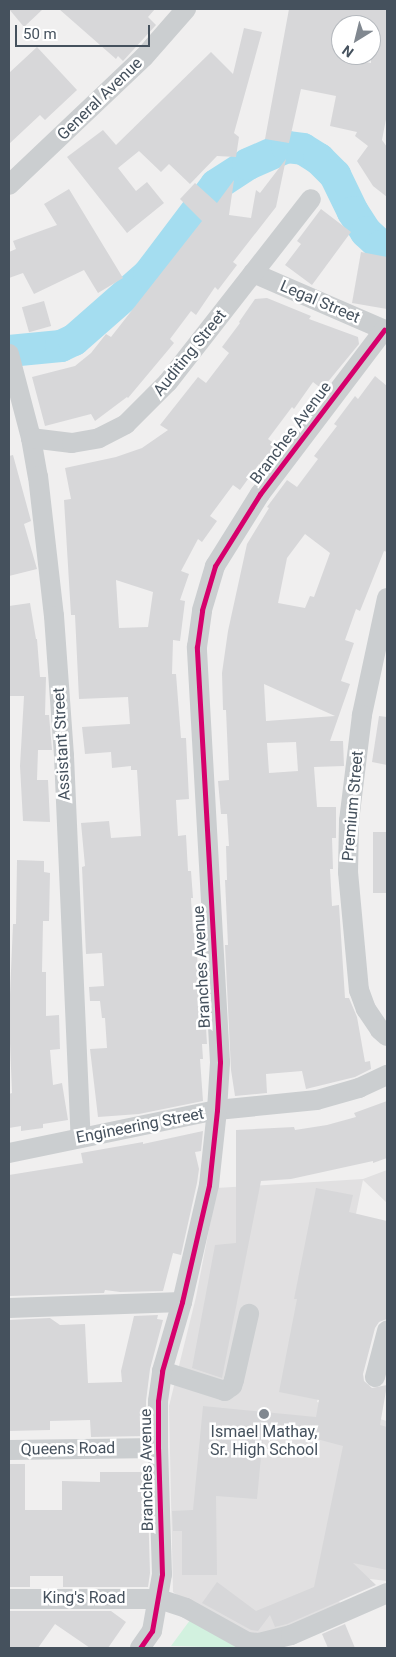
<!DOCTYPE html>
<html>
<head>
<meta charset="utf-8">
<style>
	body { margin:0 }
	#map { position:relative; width:396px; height:1657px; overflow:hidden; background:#f0efef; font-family:Roboto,sans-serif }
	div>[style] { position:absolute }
	.education>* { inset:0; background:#e1e0e1 }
	.green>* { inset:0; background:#d2f1df }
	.river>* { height:32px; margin:-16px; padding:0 16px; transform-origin:16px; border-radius:16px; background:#a4ddf0 }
	.building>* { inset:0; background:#d7d7d9; transform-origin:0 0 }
	.minor>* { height:20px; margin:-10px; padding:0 10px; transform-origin:10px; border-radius:10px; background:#cbced0 }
	.cycleway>* { height:5px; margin:-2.5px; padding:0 2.5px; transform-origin:2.5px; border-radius:2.5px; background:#d6006c }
	.dots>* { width:14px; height:14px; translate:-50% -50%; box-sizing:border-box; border:2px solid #fff; border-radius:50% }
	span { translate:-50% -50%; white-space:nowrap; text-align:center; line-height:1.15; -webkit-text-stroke:5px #fff; paint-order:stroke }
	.street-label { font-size:16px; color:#45515d }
	.poi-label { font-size:16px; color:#45515d }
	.frame { position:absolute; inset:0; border:10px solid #45515d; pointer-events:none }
	.north { position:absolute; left:331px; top:15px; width:50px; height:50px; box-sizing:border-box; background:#fff; border:1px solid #b5b9be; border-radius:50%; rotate:216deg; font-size:14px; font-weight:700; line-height:20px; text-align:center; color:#45515d }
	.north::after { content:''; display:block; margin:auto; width:18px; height:22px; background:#818890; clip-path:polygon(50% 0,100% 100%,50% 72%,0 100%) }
	.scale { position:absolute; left:15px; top:25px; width:135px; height:22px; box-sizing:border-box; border:2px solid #45515d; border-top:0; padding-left:6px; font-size:15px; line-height:18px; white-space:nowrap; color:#45515d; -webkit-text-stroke:4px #fff; paint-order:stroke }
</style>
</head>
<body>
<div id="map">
	<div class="education">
		<div style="clip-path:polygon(387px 1170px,387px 1203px,363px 1180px,317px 1402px,387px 1421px,387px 1581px,329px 1574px,346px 1619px,247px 1645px,173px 1592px,169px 1406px,196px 1297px,217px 1188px,363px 1179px)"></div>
	</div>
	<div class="green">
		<div style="clip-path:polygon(193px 1616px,237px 1648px,171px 1646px)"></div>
	</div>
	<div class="river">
		<div style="left:9px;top:351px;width:52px;rotate:-5.5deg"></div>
		<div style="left:61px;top:346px;width:14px;rotate:-25deg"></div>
		<div style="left:74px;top:340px;width:100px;rotate:-41.3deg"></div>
		<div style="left:149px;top:274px;width:111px;rotate:-53deg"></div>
		<div style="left:216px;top:185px;width:38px;rotate:-33deg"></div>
		<div style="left:248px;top:164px;width:43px;rotate:-23.6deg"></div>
		<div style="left:287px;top:147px;width:16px;rotate:7deg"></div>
		<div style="left:303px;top:149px;width:19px;rotate:32deg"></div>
		<div style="left:319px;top:159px;width:23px;rotate:45deg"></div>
		<div style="left:335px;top:175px;width:41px;rotate:64.1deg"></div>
		<div style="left:353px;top:212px;width:24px;rotate:57deg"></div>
		<div style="left:366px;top:232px;width:21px;rotate:43deg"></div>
		<div style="left:381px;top:246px;width:6px;rotate:9deg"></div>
	</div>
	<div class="building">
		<div style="clip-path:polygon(9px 9px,43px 9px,24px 27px)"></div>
		<div style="clip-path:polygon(59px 9px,155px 9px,148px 17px,156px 25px,123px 61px,118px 56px,116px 59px)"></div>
		<div style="clip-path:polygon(evenodd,289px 9px,387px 9px,387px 114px,382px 140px,387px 147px,387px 197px,373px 186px,357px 161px,368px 146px,355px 136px,357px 132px,330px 126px,336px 96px,301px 89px,289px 143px,265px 139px,289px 9px,341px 25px,371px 25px,371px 63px,341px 57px,341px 25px)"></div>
		<div style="clip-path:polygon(244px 28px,262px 32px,234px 133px,239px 137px,236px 157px,217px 156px,190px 184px,169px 164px,161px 172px,139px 151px,118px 168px,136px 191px,147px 182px,164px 203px,127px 233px,67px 157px,103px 130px,116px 145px,211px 52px,233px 74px)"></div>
		<div style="clip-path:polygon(37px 47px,77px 90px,45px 120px,40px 115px,9px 144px,9px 73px)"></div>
		<div style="clip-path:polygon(286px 159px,276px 207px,233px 262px,237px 265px,218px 290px,215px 287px,196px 315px,191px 311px,170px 339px,174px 343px,128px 398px,127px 397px,95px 421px,91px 414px,45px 426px,32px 377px,75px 366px,91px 353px,106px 334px,111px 337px,202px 221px,180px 199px,195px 183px,217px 203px,234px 180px,229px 215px,251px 218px,256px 190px,260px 193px)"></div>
		<div style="clip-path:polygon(69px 189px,123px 278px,98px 293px,84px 270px,34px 294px,23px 273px,9px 278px,9px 252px,16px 249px,13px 241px,57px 225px,44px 204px)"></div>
		<div style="clip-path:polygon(321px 209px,351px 232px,312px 285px,285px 265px,301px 244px,297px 241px)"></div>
		<div style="clip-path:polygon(361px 252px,387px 257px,387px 309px,352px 303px)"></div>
		<div style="clip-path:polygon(evenodd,267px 298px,311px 316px,309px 319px,358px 337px,359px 344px,322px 389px,313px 382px,294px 409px,292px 407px,268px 439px,279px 447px,263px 467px,259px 464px,240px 490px,233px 485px,210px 516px,217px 521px,202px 542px,198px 539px,181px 571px,189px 574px,180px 600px,185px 601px,180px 641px,173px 640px,172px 674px,176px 674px,181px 738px,186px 738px,189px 799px,176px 800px,178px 836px,186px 835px,188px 871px,191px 871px,193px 898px,191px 898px,193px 933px,196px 932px,200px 1012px,205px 1011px,207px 1044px,202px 1044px,203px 1059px,200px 1059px,203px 1101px,139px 1114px,98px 1117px,90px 1049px,107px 1048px,105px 1018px,102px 1018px,100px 1001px,90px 1001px,89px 987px,104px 986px,102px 953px,86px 954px,82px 867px,85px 866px,81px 823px,109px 821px,111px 838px,141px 836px,137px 770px,131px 770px,131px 766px,112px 768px,111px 752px,85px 754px,82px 727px,130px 724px,128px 697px,79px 699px,75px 615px,71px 615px,64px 500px,71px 499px,65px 468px,116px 457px,142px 448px,168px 430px,160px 425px,198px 377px,206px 383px,229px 353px,222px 347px,240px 323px,239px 322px,255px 299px,267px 298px,116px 580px,153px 592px,148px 627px,119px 628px,116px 580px)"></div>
		<div style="left:44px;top:301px;width:26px;height:23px;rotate:74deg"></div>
		<div style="clip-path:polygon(evenodd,375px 376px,387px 386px,387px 552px,384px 551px,360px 611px,356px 609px,345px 640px,354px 643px,341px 681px,350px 684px,330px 741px,343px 741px,344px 766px,314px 767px,317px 807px,336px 807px,336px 838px,332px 838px,333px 869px,330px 869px,332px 906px,339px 905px,345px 998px,349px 998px,357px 1017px,365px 1062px,370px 1061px,371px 1069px,355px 1077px,306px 1089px,302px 1071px,266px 1074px,267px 1093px,235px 1096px,231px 1070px,225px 945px,228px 945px,225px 880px,227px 880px,226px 846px,229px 846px,227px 814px,221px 814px,218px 781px,229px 780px,226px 710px,223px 710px,222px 673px,228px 631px,247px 544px,269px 508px,267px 507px,287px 480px,297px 487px,318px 459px,314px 456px,337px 426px,334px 424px,355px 396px,358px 399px,375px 376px,305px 534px,330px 553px,314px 597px,310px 596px,305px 608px,278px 603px,287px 558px,305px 534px,375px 376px,264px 684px,335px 716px,266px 721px,264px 684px,375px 376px,296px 742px,298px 771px,269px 773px,267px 743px,296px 742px)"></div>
		<div style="clip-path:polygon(13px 455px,31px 521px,24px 524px,37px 569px,9px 576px,9px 456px)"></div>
		<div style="clip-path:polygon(30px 603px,36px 639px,37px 639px,40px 677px,46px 677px,45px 715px,49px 715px,52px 750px,38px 750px,37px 780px,48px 780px,50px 822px,23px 821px,20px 766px,24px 696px,9px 696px,9px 606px)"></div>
		<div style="clip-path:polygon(379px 716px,387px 717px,387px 765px,372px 762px)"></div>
		<div style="left:373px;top:832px;width:14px;height:61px"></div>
		<div style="clip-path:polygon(17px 860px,44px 861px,44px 872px,50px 873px,49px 921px,43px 921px,42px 972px,46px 972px,46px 1016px,59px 1015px,60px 1049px,50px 1050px,53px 1085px,62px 1083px,68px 1120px,43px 1124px,43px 1128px,21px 1131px,21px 1126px,9px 1128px,9px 1094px,12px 1093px,9px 1018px,13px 924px,16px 924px)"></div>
		<div style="clip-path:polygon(387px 1101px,387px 1158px,373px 1163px,373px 1161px,291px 1179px,261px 1181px,222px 1378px,192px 1368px,215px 1245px,236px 1243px,236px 1130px,294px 1127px,295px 1130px,327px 1125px,356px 1117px,354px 1113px)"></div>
		<div style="clip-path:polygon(203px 1131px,201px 1151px,195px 1152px,199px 1169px,197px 1183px,181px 1255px,173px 1253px,163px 1291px,120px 1292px,105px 1290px,104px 1293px,9px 1296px,9px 1175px,83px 1163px,81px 1153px,143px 1142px,143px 1144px)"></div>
		<div style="clip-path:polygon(316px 1188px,353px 1195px,349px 1212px,387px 1221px,387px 1319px,379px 1322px,375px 1328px,363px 1374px,364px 1381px,372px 1388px,387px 1385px,380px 1425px,387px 1427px,387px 1570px,353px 1563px,376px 1585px,287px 1624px,275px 1627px,270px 1615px,258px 1631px,251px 1630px,202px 1603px,217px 1582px,256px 1611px,314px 1587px,343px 1446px,264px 1425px,257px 1499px,216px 1496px,217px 1575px,182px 1575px,182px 1531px,173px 1531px,172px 1511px,193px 1510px,203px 1406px,316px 1417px,319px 1400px,279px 1392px,297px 1299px,294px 1299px)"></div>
		<div style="clip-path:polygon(158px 1315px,157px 1319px,163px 1320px,150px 1369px,146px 1401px,146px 1436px,91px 1437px,90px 1420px,50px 1421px,50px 1430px,9px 1431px,9px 1320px,50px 1318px,60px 1325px,85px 1324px,88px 1383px,122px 1382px,121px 1371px,134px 1316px)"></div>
		<div style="clip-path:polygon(9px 1464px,25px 1464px,25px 1510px,62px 1510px,62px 1481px,100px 1482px,100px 1472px,147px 1472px,150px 1573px,148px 1587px,63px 1587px,63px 1576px,30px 1576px,30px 1587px,9px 1587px)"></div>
		<div style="clip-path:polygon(9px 1611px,111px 1611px,126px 1622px,108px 1648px,90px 1648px,55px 1624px,38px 1648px,9px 1648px)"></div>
		<div style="clip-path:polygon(345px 1624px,355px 1648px,328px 1648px,322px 1634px)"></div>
	</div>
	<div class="minor">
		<div style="left:9px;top:185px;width:186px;rotate:-43.5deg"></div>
		<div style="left:144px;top:57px;width:64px;rotate:-48.8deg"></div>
		<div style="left:253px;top:273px;width:146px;rotate:23.4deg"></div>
		<div style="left:9px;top:354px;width:87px;rotate:75.3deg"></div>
		<div style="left:31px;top:438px;width:39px;rotate:80deg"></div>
		<div style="left:38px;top:476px;width:141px;rotate:83.5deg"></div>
		<div style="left:54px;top:616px;width:140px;rotate:85.9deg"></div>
		<div style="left:64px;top:756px;width:382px;rotate:87.5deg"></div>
		<div style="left:31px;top:438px;width:41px;rotate:7deg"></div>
		<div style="left:72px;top:443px;width:27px;rotate:-10deg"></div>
		<div style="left:99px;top:438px;width:30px;rotate:-27deg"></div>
		<div style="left:126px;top:424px;width:59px;rotate:-45deg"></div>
		<div style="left:168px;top:382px;width:232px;rotate:-52deg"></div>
		<div style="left:387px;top:598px;width:120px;rotate:102.1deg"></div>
		<div style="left:362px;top:715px;width:107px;rotate:97deg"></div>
		<div style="left:349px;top:821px;width:51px;rotate:91.1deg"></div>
		<div style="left:348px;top:872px;width:119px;rotate:84.7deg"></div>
		<div style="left:359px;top:990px;width:20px;rotate:70deg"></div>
		<div style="left:366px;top:1009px;width:25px;rotate:56deg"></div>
		<div style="left:380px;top:1030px;width:9px;rotate:41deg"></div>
		<div style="left:9px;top:1153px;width:212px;rotate:-11.7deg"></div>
		<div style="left:217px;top:1110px;width:100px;rotate:-5.7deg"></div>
		<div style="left:317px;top:1100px;width:44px;rotate:-15.9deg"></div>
		<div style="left:359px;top:1088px;width:31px;rotate:-25deg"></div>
		<div style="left:9px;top:1308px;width:173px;rotate:-2deg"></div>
		<div style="left:162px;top:1371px;width:66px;rotate:17.6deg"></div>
		<div style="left:225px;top:1391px;width:9px;rotate:-36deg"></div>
		<div style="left:232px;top:1386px;width:6px;rotate:-72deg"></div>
		<div style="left:234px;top:1380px;width:68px;rotate:-77.2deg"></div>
		<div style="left:375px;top:1377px;width:48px;rotate:-75.4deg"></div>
		<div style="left:9px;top:1450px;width:149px;rotate:-0.8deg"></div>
		<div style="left:9px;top:1599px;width:150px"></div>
		<div style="left:159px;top:1599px;width:28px;rotate:18deg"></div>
		<div style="left:186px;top:1608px;width:70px;rotate:29.1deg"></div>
		<div style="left:247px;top:1642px;width:12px;rotate:5deg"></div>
		<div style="left:259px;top:1643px;width:33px;rotate:-14deg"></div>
		<div style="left:291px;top:1635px;width:105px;rotate:-23.6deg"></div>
		<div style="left:140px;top:1648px;width:21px;rotate:-55deg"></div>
		<div style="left:152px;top:1631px;width:58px;rotate:-80deg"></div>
		<div style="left:162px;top:1574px;width:126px;rotate:-91.8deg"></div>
		<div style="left:158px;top:1448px;width:47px;rotate:-90deg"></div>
		<div style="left:158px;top:1401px;width:30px;rotate:-82deg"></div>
		<div style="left:162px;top:1371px;width:72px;rotate:-73.8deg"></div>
		<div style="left:182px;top:1302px;width:120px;rotate:-77deg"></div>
		<div style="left:209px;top:1185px;width:75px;rotate:-83.9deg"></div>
		<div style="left:217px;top:1110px;width:48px;rotate:-86.4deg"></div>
		<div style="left:220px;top:1062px;width:416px;rotate:-93.2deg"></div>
		<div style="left:197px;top:647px;width:37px;rotate:-82deg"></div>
		<div style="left:202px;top:610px;width:46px;rotate:-73.5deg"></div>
		<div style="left:215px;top:566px;width:85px;rotate:-58deg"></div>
		<div style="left:260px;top:494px;width:206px;rotate:-52.9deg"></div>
	</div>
	<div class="cycleway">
		<div style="left:140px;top:1648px;width:21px;rotate:-55deg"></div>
		<div style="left:152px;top:1631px;width:58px;rotate:-80deg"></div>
		<div style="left:162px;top:1574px;width:126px;rotate:-91.8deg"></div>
		<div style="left:158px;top:1448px;width:47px;rotate:-90deg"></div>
		<div style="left:158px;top:1401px;width:30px;rotate:-82deg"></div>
		<div style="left:162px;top:1371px;width:72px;rotate:-73.8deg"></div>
		<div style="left:182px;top:1302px;width:120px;rotate:-77deg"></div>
		<div style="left:209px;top:1185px;width:75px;rotate:-83.9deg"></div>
		<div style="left:217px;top:1110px;width:48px;rotate:-86.4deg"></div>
		<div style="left:220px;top:1062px;width:416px;rotate:-93.2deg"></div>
		<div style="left:197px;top:647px;width:37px;rotate:-82deg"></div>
		<div style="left:202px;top:610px;width:46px;rotate:-73.5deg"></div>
		<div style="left:215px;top:566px;width:85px;rotate:-58deg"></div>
		<div style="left:260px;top:494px;width:206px;rotate:-52.9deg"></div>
	</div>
	<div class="dots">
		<div style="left:264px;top:1414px;background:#818890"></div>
	</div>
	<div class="street-label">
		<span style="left:100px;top:99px;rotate:-44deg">General Avenue</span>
		<span style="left:320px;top:302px;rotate:23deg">Legal Street</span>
		<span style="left:190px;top:353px;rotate:-51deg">Auditing Street</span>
		<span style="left:291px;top:433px;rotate:-53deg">Branches Avenue</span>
		<span style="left:62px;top:744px;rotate:-93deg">Assistant Street</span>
		<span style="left:353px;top:806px;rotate:-85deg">Premium Street</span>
		<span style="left:202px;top:967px;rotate:-93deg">Branches Avenue</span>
		<span style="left:140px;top:1126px;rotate:-11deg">Engineering Street</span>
		<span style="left:68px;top:1449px;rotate:-1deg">Queens Road</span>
		<span style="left:147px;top:1470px;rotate:-91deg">Branches Avenue</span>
		<span style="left:84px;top:1598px">King's Road</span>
	</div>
	<div class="poi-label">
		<span style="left:264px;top:1441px">Ismael Mathay,<br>Sr. High School</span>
	</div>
	<div class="frame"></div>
	<div class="north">N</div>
	<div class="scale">50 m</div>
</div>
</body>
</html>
